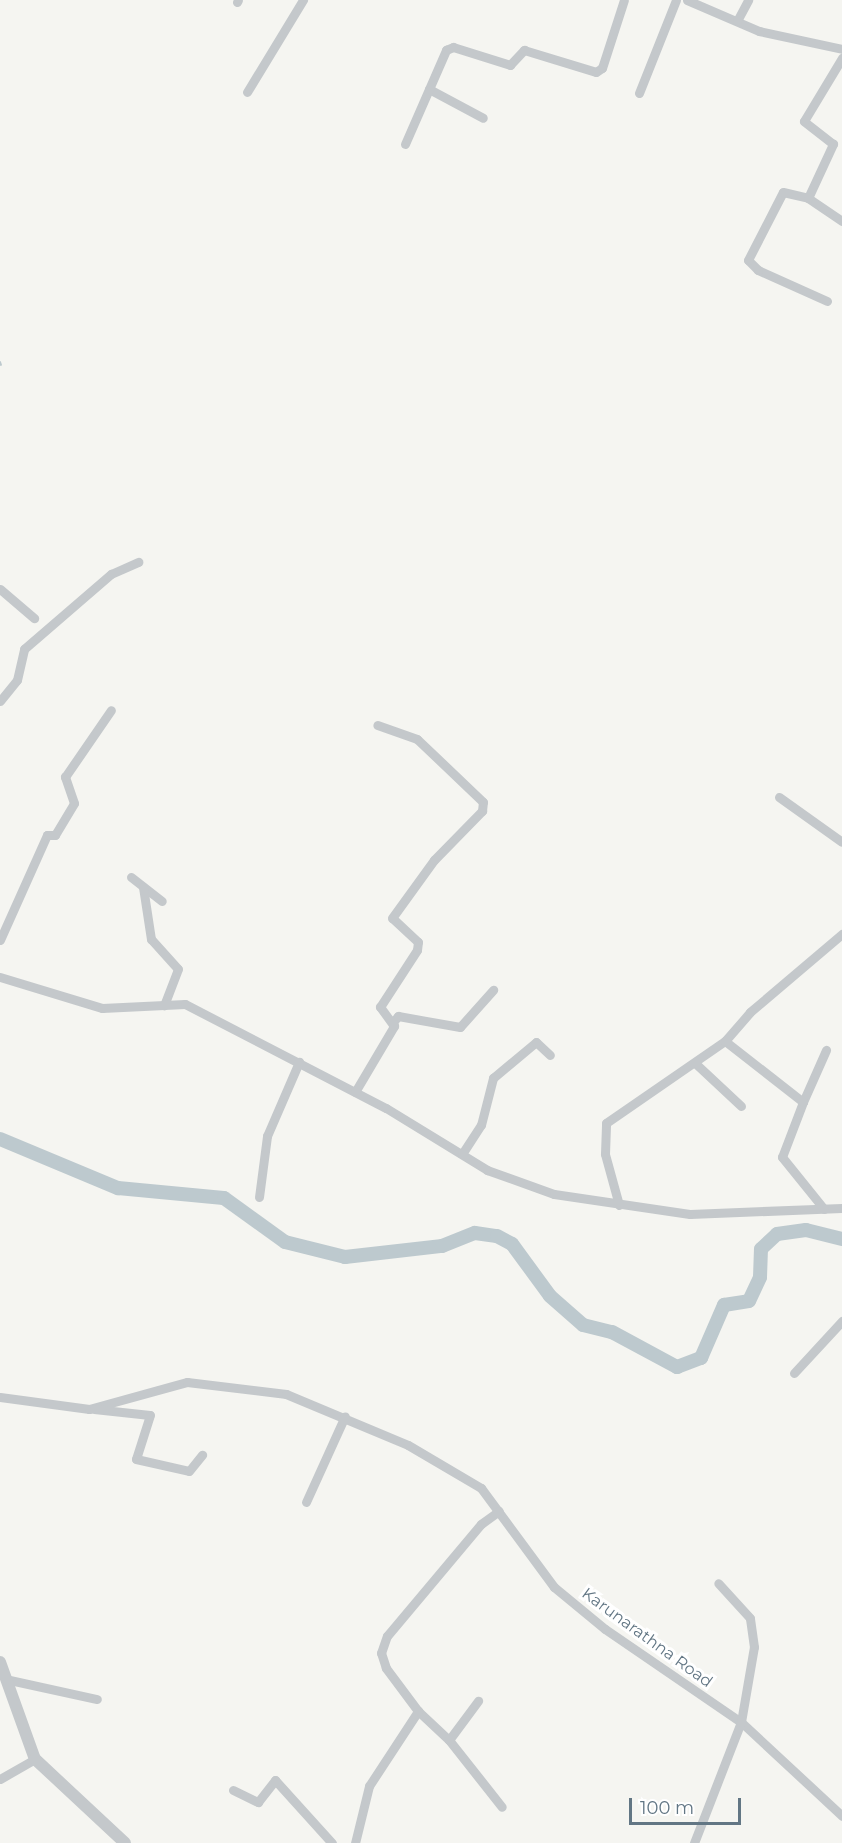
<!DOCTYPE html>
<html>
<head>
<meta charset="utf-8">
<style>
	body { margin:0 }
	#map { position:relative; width:842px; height:1843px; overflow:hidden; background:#f5f5f1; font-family:Montserrat,sans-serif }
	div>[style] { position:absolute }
	.stream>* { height:2px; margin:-1px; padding:0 1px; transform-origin:1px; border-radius:1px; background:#bdc9ce }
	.river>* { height:14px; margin:-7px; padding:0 7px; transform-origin:7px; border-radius:7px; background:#bdc9ce }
	.minor>* { height:9px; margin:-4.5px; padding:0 4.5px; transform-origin:4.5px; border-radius:4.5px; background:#c4c8cb }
	.tertiary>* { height:12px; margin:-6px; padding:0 6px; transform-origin:6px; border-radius:6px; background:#c4c8cb }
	span { translate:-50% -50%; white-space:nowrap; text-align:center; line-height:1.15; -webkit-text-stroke:6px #fff; paint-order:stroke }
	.street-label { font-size:16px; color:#627684 }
	.scale { position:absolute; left:629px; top:1798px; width:112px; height:27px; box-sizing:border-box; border:3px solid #627684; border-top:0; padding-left:8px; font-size:18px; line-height:21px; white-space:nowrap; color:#627684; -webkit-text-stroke:4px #fff; paint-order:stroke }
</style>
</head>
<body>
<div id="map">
	<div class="stream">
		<div style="left:0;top:362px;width:3px;rotate:72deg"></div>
	</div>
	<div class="river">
		<div style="left:0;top:1139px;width:128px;rotate:22.6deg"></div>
		<div style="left:118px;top:1188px;width:106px;rotate:5.4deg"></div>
		<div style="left:224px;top:1198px;width:75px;rotate:35.8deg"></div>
		<div style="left:285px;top:1242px;width:62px;rotate:14deg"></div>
		<div style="left:345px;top:1257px;width:98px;rotate:-6.5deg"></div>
		<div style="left:442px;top:1246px;width:35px;rotate:-22deg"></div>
		<div style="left:475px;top:1233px;width:22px;rotate:8deg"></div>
		<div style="left:497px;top:1236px;width:17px;rotate:28deg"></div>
		<div style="left:512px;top:1244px;width:64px;rotate:53.8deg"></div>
		<div style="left:550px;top:1296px;width:44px;rotate:41.3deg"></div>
		<div style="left:583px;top:1325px;width:30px;rotate:14deg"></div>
		<div style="left:612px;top:1332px;width:74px;rotate:28.3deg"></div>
		<div style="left:677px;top:1367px;width:26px;rotate:-21deg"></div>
		<div style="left:701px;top:1358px;width:58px;rotate:-66.5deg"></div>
		<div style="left:724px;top:1305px;width:25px;rotate:-9deg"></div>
		<div style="left:749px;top:1301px;width:26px;rotate:-65deg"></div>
		<div style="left:760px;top:1277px;width:28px;rotate:-88deg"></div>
		<div style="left:761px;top:1249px;width:22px;rotate:-43deg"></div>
		<div style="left:777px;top:1234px;width:29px;rotate:-8deg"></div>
		<div style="left:806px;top:1230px;width:37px;rotate:14deg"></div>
	</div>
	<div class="minor">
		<div style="left:687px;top:0;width:78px;rotate:23.3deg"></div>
		<div style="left:759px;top:31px;width:85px;rotate:12.2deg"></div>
		<div style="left:237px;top:2px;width:2px;rotate:-63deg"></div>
		<div style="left:737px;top:21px;width:24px;rotate:-62deg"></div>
		<div style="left:429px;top:89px;width:61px;rotate:28.2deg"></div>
		<div style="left:247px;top:92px;width:108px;rotate:-58.7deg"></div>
		<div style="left:639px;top:93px;width:100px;rotate:-68.3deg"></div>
		<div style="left:405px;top:144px;width:103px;rotate:-66.4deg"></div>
		<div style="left:446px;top:50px;width:8px;rotate:-23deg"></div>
		<div style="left:453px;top:47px;width:60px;rotate:17.5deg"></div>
		<div style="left:510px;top:65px;width:21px;rotate:-47deg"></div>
		<div style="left:524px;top:50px;width:75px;rotate:17deg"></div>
		<div style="left:596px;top:72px;width:7px;rotate:-34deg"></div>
		<div style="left:602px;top:68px;width:71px;rotate:-72.1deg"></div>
		<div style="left:808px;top:198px;width:41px;rotate:34.1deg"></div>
		<div style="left:827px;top:301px;width:76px;rotate:-155.8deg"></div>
		<div style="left:758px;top:270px;width:14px;rotate:-135deg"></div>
		<div style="left:748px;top:260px;width:76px;rotate:-62.8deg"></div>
		<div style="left:783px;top:192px;width:26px;rotate:13deg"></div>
		<div style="left:808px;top:198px;width:60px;rotate:-65.2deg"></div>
		<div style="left:833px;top:144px;width:37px;rotate:-142deg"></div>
		<div style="left:804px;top:121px;width:74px;rotate:-58.9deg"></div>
		<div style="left:0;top:589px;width:45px;rotate:40.5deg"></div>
		<div style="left:0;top:701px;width:27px;rotate:-51deg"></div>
		<div style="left:17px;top:680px;width:32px;rotate:-77deg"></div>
		<div style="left:24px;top:649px;width:115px;rotate:-40.8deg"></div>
		<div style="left:111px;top:574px;width:30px;rotate:-24deg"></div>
		<div style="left:779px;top:797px;width:77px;rotate:35.5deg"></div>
		<div style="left:131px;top:877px;width:39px;rotate:38deg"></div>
		<div style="left:143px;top:887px;width:53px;rotate:81.3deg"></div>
		<div style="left:151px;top:939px;width:40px;rotate:48deg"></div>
		<div style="left:178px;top:969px;width:39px;rotate:111deg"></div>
		<div style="left:0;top:940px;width:115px;rotate:-65.9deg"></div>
		<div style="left:47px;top:835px;width:8px"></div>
		<div style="left:55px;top:835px;width:37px;rotate:-59deg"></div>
		<div style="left:74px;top:803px;width:28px;rotate:-109deg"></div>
		<div style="left:65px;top:777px;width:81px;rotate:-55.5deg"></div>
		<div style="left:0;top:977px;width:107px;rotate:16.9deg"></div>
		<div style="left:102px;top:1008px;width:83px;rotate:-2.8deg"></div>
		<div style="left:185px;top:1004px;width:226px;rotate:27.4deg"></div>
		<div style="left:386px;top:1108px;width:119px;rotate:31.5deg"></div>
		<div style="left:487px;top:1170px;width:71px;rotate:19.7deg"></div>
		<div style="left:554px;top:1194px;width:137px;rotate:8.4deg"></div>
		<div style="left:690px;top:1214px;width:152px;rotate:-2.3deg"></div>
		<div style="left:393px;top:1022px;width:8px;rotate:-50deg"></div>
		<div style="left:398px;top:1016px;width:63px;rotate:10.1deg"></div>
		<div style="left:460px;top:1027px;width:50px;rotate:-48.3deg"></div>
		<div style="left:695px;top:1063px;width:63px;rotate:43.1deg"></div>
		<div style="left:355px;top:1092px;width:77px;rotate:-59.4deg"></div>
		<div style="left:394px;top:1026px;width:24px;rotate:-126deg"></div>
		<div style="left:380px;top:1007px;width:68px;rotate:-57deg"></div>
		<div style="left:417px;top:950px;width:8px;rotate:-83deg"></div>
		<div style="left:418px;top:942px;width:35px;rotate:-137deg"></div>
		<div style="left:392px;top:918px;width:72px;rotate:-54.1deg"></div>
		<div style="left:434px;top:860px;width:69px;rotate:-45.6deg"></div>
		<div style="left:482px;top:811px;width:9px;rotate:-84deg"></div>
		<div style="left:483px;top:802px;width:91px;rotate:-136.3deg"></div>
		<div style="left:417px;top:739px;width:42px;rotate:-160.7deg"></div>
		<div style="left:803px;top:1102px;width:57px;rotate:-66.1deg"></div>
		<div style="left:462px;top:1154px;width:35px;rotate:-57deg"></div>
		<div style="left:481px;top:1125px;width:49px;rotate:-75.7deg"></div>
		<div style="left:493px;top:1078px;width:56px;rotate:-39.9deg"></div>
		<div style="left:536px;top:1042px;width:19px;rotate:43deg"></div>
		<div style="left:259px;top:1197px;width:62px;rotate:-82.5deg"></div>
		<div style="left:267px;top:1136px;width:81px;rotate:-66.6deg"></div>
		<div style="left:619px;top:1205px;width:53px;rotate:-105.4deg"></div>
		<div style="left:605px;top:1154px;width:31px;rotate:-88deg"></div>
		<div style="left:606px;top:1123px;width:145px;rotate:-34.6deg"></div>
		<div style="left:824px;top:1209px;width:67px;rotate:-128.9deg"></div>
		<div style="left:782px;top:1157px;width:59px;rotate:-69.1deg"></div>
		<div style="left:803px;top:1102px;width:99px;rotate:-142deg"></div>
		<div style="left:725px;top:1041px;width:38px;rotate:-49deg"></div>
		<div style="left:750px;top:1012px;width:121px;rotate:-40.3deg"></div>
		<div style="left:794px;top:1373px;width:71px;rotate:-47.3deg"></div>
		<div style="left:0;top:1397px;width:90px;rotate:7.7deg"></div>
		<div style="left:89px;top:1409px;width:102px;rotate:-15.4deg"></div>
		<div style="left:187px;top:1382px;width:100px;rotate:6.9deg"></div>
		<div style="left:286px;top:1394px;width:132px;rotate:22.7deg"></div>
		<div style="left:408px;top:1445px;width:85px;rotate:30.5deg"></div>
		<div style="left:481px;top:1488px;width:123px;rotate:53.6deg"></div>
		<div style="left:554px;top:1587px;width:66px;rotate:39.5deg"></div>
		<div style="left:605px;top:1629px;width:165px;rotate:34.4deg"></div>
		<div style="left:741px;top:1722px;width:138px;rotate:42.9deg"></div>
		<div style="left:94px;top:1409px;width:56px;rotate:6.1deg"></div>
		<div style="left:150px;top:1415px;width:46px;rotate:107.7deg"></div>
		<div style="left:136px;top:1459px;width:54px;rotate:12.8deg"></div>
		<div style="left:189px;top:1471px;width:21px;rotate:-51deg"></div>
		<div style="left:306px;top:1502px;width:94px;rotate:-65.6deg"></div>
		<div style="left:5px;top:1679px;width:94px;rotate:12.3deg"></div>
		<div style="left:418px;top:1711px;width:42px;rotate:43.1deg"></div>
		<div style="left:449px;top:1740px;width:85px;rotate:51.7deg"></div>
		<div style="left:449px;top:1740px;width:49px;rotate:-53.4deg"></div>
		<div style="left:0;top:1779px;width:40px;rotate:-29.7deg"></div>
		<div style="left:233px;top:1790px;width:28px;rotate:26deg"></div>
		<div style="left:258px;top:1802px;width:28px;rotate:-52deg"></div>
		<div style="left:275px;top:1780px;width:85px;rotate:47.9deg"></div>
		<div style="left:355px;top:1843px;width:59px;rotate:-76.2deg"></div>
		<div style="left:369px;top:1786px;width:90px;rotate:-56.8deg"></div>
		<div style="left:418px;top:1711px;width:54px;rotate:-126.7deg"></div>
		<div style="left:386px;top:1668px;width:16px;rotate:-108deg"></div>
		<div style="left:381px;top:1653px;width:18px;rotate:-71deg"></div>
		<div style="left:387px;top:1636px;width:146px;rotate:-50deg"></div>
		<div style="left:481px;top:1524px;width:22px;rotate:-36deg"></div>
		<div style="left:694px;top:1843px;width:130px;rotate:-68.8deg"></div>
		<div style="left:741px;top:1722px;width:76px;rotate:-80.2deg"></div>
		<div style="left:754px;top:1647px;width:29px;rotate:-98deg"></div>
		<div style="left:750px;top:1618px;width:47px;rotate:-132.4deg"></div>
	</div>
	<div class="tertiary">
		<div style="left:0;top:1662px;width:103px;rotate:70.2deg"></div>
		<div style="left:35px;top:1759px;width:123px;rotate:43deg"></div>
	</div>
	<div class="street-label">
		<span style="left:647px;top:1638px;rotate:36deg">Karunarathna Road</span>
	</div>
	<div class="scale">100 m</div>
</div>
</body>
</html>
